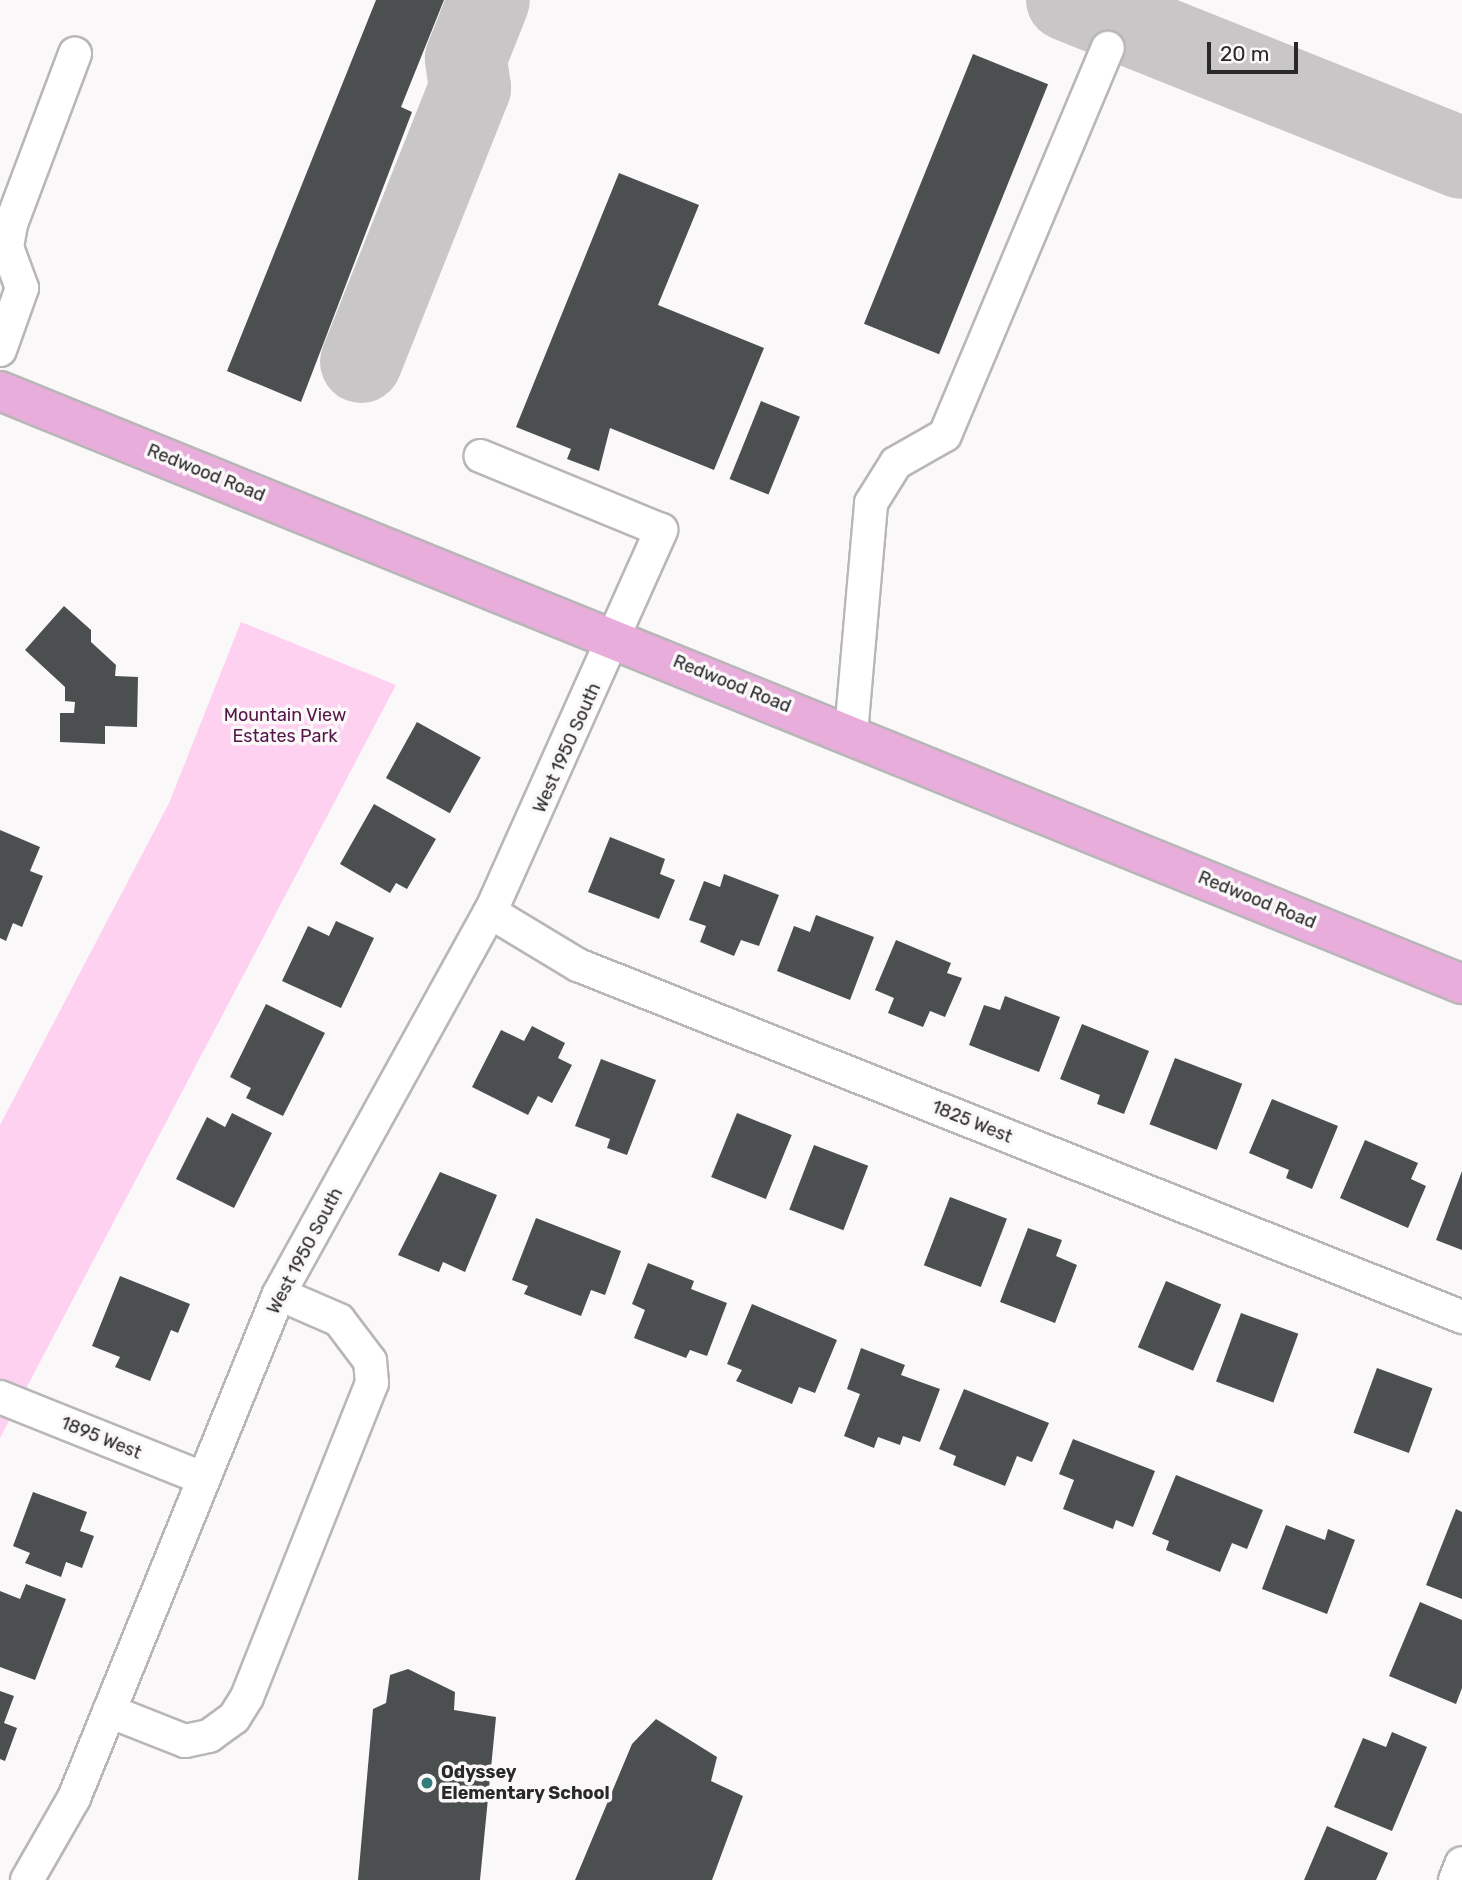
<!DOCTYPE html>
<html>
<head>
<meta charset="utf-8">
<style>
	body { margin:0 }
	#map { position:relative; width:1462px; height:1880px; overflow:hidden; background:#fbf8fa; font-family:Rubik,sans-serif }
	div>[style] { position:absolute }
	.green>* { inset:0; background:#fed1f1 }
	.taxiway>* { height:82px; margin:-41px; padding:0 41px; transform-origin:41px; border-radius:41px; background:#c9c6c8 }
	.building>* { inset:0; background:#4b4f4f; transform-origin:0 0 }
	.roads { filter:drop-shadow(2px 0 #b9b6b8) drop-shadow(-2px 0 #b9b6b8) drop-shadow(0 2px #b9b6b8) drop-shadow(0 -2px #b9b6b8) }
	.minor>* { height:32px; margin:-16px; padding:0 16px; transform-origin:16px; border-radius:16px; background:#fff }
	.major>* { height:38px; margin:-19px; padding:0 19px; transform-origin:19px; border-radius:19px; background:#e9addc }
	.dots>* { width:19px; height:19px; translate:-50% -50%; box-sizing:border-box; border:4px solid #fbf8fa; border-radius:50% }
	span { translate:-50% -50%; white-space:nowrap; text-align:center; line-height:1.15; -webkit-text-stroke:7px #fbf8fa; paint-order:stroke }
	.street-label { font-size:18px; color:#2a292a }
	.park-label { font-size:18px; color:#531647 }
	.poi-label { font-size:18px; color:#2a292a; font-weight:700 }
	.left { translate:0 -50%; text-align:left }
	.scale { position:absolute; left:1207px; top:42px; width:91px; height:32px; box-sizing:border-box; border:4px solid #2a292a; border-top:0; padding-left:9px; font-size:21px; line-height:24px; white-space:nowrap; color:#2a292a; -webkit-text-stroke:5px #fbf8fa; paint-order:stroke }
</style>
</head>
<body>
<div id="map">
	<div class="green">
		<div style="clip-path:polygon(241px 622px,396px 685px,0 1438px,0 1125px,169px 803px)"></div>
	</div>
	<div class="taxiway">
		<div style="left:1067px;top:0;width:425px;rotate:21.8deg"></div>
		<div style="left:361px;top:362px;width:295px;rotate:-68.3deg"></div>
		<div style="left:470px;top:88px;width:30px;rotate:-98deg"></div>
		<div style="left:466px;top:58px;width:62px;rotate:-68.4deg"></div>
	</div>
	<div class="building">
		<div style="clip-path:polygon(376px 0,444px 0,401px 107px,412px 112px,301px 402px,227px 371px)"></div>
		<div style="left:973px;top:54px;width:81px;height:291px;rotate:22deg"></div>
		<div style="clip-path:polygon(619px 173px,699px 205px,658px 305px,764px 348px,714px 470px,610px 428px,599px 471px,567px 459px,571px 449px,516px 427px)"></div>
		<div style="left:761px;top:401px;width:42px;height:84px;rotate:22deg"></div>
		<div style="clip-path:polygon(64px 606px,91px 630px,91px 642px,116px 665px,115px 676px,138px 677px,137px 727px,105px 726px,105px 744px,60px 742px,60px 713px,74px 713px,75px 702px,65px 701px,65px 687px,25px 650px)"></div>
		<div style="left:417px;top:722px;width:73px;height:64px;rotate:29deg"></div>
		<div style="clip-path:polygon(374px 804px,436px 839px,407px 889px,396px 883px,390px 893px,340px 864px)"></div>
		<div style="clip-path:polygon(0 830px,40px 847px,30px 871px,43px 876px,22px 927px,13px 923px,6px 941px,0 938px)"></div>
		<div style="clip-path:polygon(610px 837px,665px 859px,660px 874px,675px 880px,659px 919px,588px 892px)"></div>
		<div style="clip-path:polygon(724px 874px,779px 895px,759px 946px,741px 940px,734px 956px,700px 942px,706px 926px,689px 920px,704px 881px,720px 887px)"></div>
		<div style="clip-path:polygon(816px 915px,874px 937px,850px 1000px,777px 971px,794px 926px,810px 932px)"></div>
		<div style="clip-path:polygon(336px 921px,374px 938px,341px 1008px,282px 981px,308px 926px,329px 936px)"></div>
		<div style="clip-path:polygon(896px 940px,951px 963px,947px 973px,962px 978px,945px 1017px,930px 1011px,923px 1027px,888px 1013px,894px 998px,875px 990px)"></div>
		<div style="clip-path:polygon(1005px 996px,1060px 1017px,1039px 1072px,969px 1045px,984px 1005px,1000px 1010px)"></div>
		<div style="clip-path:polygon(266px 1004px,325px 1033px,283px 1116px,246px 1098px,251px 1088px,230px 1077px)"></div>
		<div style="clip-path:polygon(1082px 1024px,1149px 1051px,1124px 1114px,1097px 1104px,1100px 1095px,1060px 1079px)"></div>
		<div style="clip-path:polygon(532px 1026px,565px 1043px,558px 1058px,572px 1065px,552px 1103px,538px 1096px,528px 1115px,472px 1087px,501px 1030px,524px 1041px)"></div>
		<div style="left:1175px;top:1058px;width:72px;height:71px;rotate:21deg"></div>
		<div style="clip-path:polygon(601px 1059px,656px 1080px,627px 1155px,607px 1148px,610px 1139px,575px 1126px)"></div>
		<div style="clip-path:polygon(1272px 1099px,1338px 1126px,1312px 1189px,1286px 1178px,1289px 1170px,1249px 1153px)"></div>
		<div style="clip-path:polygon(232px 1113px,272px 1133px,234px 1208px,176px 1179px,207px 1117px,225px 1127px)"></div>
		<div style="left:737px;top:1113px;width:59px;height:69px;rotate:22deg"></div>
		<div style="clip-path:polygon(1365px 1140px,1418px 1163px,1411px 1179px,1426px 1186px,1408px 1228px,1340px 1198px)"></div>
		<div style="left:814px;top:1145px;width:58px;height:69px;rotate:21deg"></div>
		<div style="clip-path:polygon(1462px 1171px,1462px 1250px,1436px 1240px)"></div>
		<div style="clip-path:polygon(440px 1172px,497px 1195px,465px 1272px,443px 1262px,439px 1272px,398px 1255px)"></div>
		<div style="left:950px;top:1197px;width:61px;height:73px;rotate:21deg"></div>
		<div style="clip-path:polygon(536px 1218px,621px 1251px,605px 1295px,591px 1290px,581px 1316px,524px 1294px,528px 1286px,512px 1280px)"></div>
		<div style="clip-path:polygon(1028px 1228px,1062px 1240px,1056px 1256px,1077px 1265px,1055px 1323px,1000px 1302px)"></div>
		<div style="clip-path:polygon(648px 1263px,694px 1281px,691px 1289px,727px 1303px,707px 1356px,690px 1350px,686px 1358px,634px 1338px,645px 1310px,632px 1304px)"></div>
		<div style="clip-path:polygon(120px 1276px,190px 1304px,178px 1333px,171px 1330px,150px 1381px,115px 1367px,120px 1357px,92px 1346px)"></div>
		<div style="left:1166px;top:1281px;width:60px;height:72px;rotate:23deg"></div>
		<div style="clip-path:polygon(752px 1304px,837px 1340px,815px 1393px,799px 1387px,792px 1404px,736px 1381px,742px 1370px,727px 1364px)"></div>
		<div style="left:1241px;top:1313px;width:61px;height:73px;rotate:20deg"></div>
		<div style="clip-path:polygon(861px 1348px,905px 1365px,901px 1375px,940px 1389px,920px 1442px,903px 1436px,900px 1445px,878px 1437px,874px 1448px,844px 1436px,860px 1394px,847px 1389px)"></div>
		<div style="left:1377px;top:1368px;width:59px;height:69px;rotate:20deg"></div>
		<div style="clip-path:polygon(964px 1389px,1049px 1423px,1032px 1462px,1017px 1456px,1005px 1486px,953px 1465px,956px 1456px,939px 1449px)"></div>
		<div style="clip-path:polygon(1073px 1439px,1155px 1471px,1133px 1527px,1116px 1520px,1113px 1529px,1063px 1509px,1074px 1480px,1059px 1474px)"></div>
		<div style="clip-path:polygon(1176px 1475px,1263px 1510px,1247px 1549px,1232px 1543px,1220px 1572px,1166px 1550px,1169px 1541px,1152px 1534px)"></div>
		<div style="clip-path:polygon(33px 1492px,87px 1512px,80px 1531px,94px 1536px,82px 1568px,66px 1562px,61px 1577px,25px 1563px,30px 1553px,13px 1546px)"></div>
		<div style="clip-path:polygon(1456px 1509px,1462px 1512px,1462px 1599px,1426px 1585px)"></div>
		<div style="clip-path:polygon(1286px 1525px,1325px 1540px,1328px 1529px,1355px 1540px,1327px 1614px,1262px 1589px)"></div>
		<div style="clip-path:polygon(26px 1584px,66px 1599px,35px 1680px,0 1667px,0 1591px,20px 1599px)"></div>
		<div style="clip-path:polygon(1420px 1602px,1462px 1620px,1462px 1688px,1456px 1704px,1389px 1676px)"></div>
		<div style="clip-path:polygon(408px 1669px,455px 1692px,454px 1710px,496px 1717px,480px 1880px,358px 1880px,373px 1709px,386px 1703px,390px 1675px)"></div>
		<div style="clip-path:polygon(0 1691px,14px 1696px,4px 1723px,17px 1728px,5px 1761px,0 1759px)"></div>
		<div style="clip-path:polygon(656px 1719px,717px 1757px,711px 1781px,743px 1796px,712px 1880px,575px 1880px,632px 1744px)"></div>
		<div style="clip-path:polygon(1392px 1732px,1427px 1747px,1392px 1831px,1334px 1807px,1363px 1738px,1386px 1747px)"></div>
		<div style="clip-path:polygon(1327px 1826px,1388px 1853px,1376px 1880px,1304px 1880px)"></div>
	</div>
	<div class="roads">
		<div class="minor">
			<div style="left:0;top:350px;width:66px;rotate:-70.5deg"></div>
			<div style="left:22px;top:288px;width:44px;rotate:-110.1deg"></div>
			<div style="left:7px;top:247px;width:23px;rotate:-80deg"></div>
			<div style="left:11px;top:224px;width:182px;rotate:-69.4deg"></div>
			<div style="left:851px;top:733px;width:231px;rotate:-85deg"></div>
			<div style="left:871px;top:503px;width:47px;rotate:-58deg"></div>
			<div style="left:896px;top:463px;width:56px;rotate:-29.7deg"></div>
			<div style="left:945px;top:435px;width:420px;rotate:-67.2deg"></div>
			<div style="left:490px;top:912px;width:103px;rotate:31.1deg"></div>
			<div style="left:578px;top:965px;width:952px;rotate:21.71deg"></div>
			<div style="left:0;top:1397px;width:219px;rotate:21.8deg"></div>
			<div style="left:109px;top:1711px;width:82px;rotate:21.5deg"></div>
			<div style="left:185px;top:1741px;width:25px;rotate:-12deg"></div>
			<div style="left:209px;top:1736px;width:31px;rotate:-36deg"></div>
			<div style="left:234px;top:1718px;width:25px;rotate:-58deg"></div>
			<div style="left:247px;top:1697px;width:338px;rotate:-68.3deg"></div>
			<div style="left:372px;top:1383px;width:22px;rotate:-95deg"></div>
			<div style="left:370px;top:1361px;width:51px;rotate:-127.1deg"></div>
			<div style="left:339px;top:1320px;width:65px;rotate:-156.6deg"></div>
			<div style="left:27px;top:1880px;width:95px;rotate:-60.2deg"></div>
			<div style="left:74px;top:1798px;width:544px;rotate:-67.87deg"></div>
			<div style="left:279px;top:1294px;width:445px;rotate:-61.1deg"></div>
			<div style="left:494px;top:904px;width:410px;rotate:-65.9deg"></div>
			<div style="left:661px;top:530px;width:195px;rotate:-157.7deg"></div>
			<div style="left:1455px;top:1880px;width:18px;rotate:-68deg"></div>
		</div>
		<div class="major">
			<div style="left:0;top:391px;width:1578px;rotate:22.08deg"></div>
		</div>
	</div>
	<div class="dots">
		<div style="left:427px;top:1783px;background:#337c7b"></div>
	</div>
	<div class="street-label">
		<span style="left:206px;top:473px;rotate:22deg">Redwood Road</span>
		<span style="left:732px;top:684px;rotate:22deg">Redwood Road</span>
		<span style="left:567px;top:748px;rotate:-66deg">West 1950 South</span>
		<span style="left:1257px;top:900px;rotate:22deg">Redwood Road</span>
		<span style="left:972px;top:1122px;rotate:22deg">1825 West</span>
		<span style="left:305px;top:1251px;rotate:-62deg">West 1950 South</span>
		<span style="left:101px;top:1438px;rotate:22deg">1895 West</span>
	</div>
	<div class="park-label">
		<span style="left:285px;top:726px">Mountain View<br>Estates Park</span>
	</div>
	<div class="poi-label">
		<span class="left" style="left:441px;top:1783px">Odyssey<br>Elementary School</span>
	</div>
	<div class="scale">20 m</div>
</div>
</body>
</html>
